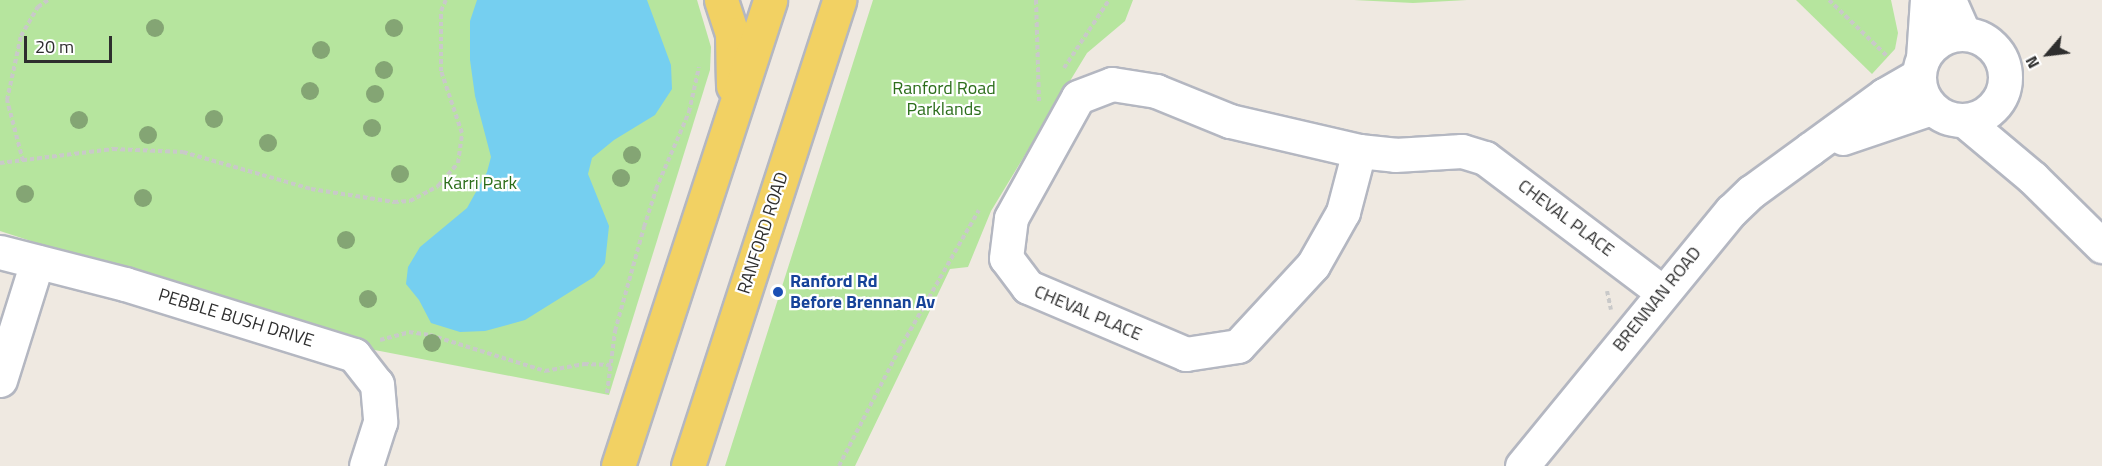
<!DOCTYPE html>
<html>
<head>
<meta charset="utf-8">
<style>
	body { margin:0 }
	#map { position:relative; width:2102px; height:466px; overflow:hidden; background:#efe9e1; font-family:"Titillium Web",sans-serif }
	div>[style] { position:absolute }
	.green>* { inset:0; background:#b6e59e }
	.water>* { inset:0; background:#75cff0 }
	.path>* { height:4px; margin-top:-2px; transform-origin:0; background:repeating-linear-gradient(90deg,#c9c9c9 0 4.5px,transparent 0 7.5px) }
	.roads { filter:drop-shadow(2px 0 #b4b7c1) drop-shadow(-2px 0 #b4b7c1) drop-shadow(0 2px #b4b7c1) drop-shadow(0 -2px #b4b7c1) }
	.minor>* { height:33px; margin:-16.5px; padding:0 16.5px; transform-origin:16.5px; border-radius:16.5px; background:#fff }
	.minor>.ring { margin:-16.5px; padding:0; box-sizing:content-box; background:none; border:33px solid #fff; border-radius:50% }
	.major>* { height:33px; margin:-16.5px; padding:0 16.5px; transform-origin:16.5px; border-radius:16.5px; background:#f2d163 }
	.trees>* { width:18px; height:18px; margin:-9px; border-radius:50%; background:#84a574 }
	.dots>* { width:16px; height:16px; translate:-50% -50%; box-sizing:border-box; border:3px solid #fff; border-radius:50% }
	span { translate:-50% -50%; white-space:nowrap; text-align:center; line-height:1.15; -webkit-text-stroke:4.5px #fff; paint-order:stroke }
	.park-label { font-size:18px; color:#2c6e1b }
	.street-label { font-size:18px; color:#2e2e2e }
	.transit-label { font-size:18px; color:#164399; font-weight:700 }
	.left { translate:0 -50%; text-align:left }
	.north { position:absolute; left:2018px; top:24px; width:60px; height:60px; -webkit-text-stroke:4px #fff; paint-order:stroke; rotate:242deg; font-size:16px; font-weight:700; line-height:24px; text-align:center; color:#2e2e2e }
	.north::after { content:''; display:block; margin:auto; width:21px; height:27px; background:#2e2e2e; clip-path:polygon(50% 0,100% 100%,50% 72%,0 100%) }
	.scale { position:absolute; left:24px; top:36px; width:88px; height:27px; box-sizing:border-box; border:3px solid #2e2e2e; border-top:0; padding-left:8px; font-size:18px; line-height:21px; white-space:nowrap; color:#2e2e2e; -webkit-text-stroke:4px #fff; paint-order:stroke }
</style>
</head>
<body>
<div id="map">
	<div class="green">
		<div style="clip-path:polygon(0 0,697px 0,711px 47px,710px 70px,609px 395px,359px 347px,0 231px)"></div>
		<div style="clip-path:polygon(873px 0,1133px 0,1125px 21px,1087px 53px,991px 211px,968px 267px,950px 269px,855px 466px,725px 466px)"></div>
		<div style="clip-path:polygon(1354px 0,1467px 0,1413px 3px)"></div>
		<div style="clip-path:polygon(1796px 0,1891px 0,1898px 33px,1895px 49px,1872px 74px)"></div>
	</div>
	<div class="water">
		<div style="clip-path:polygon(477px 0,647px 0,671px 65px,672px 89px,655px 115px,614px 140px,592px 158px,588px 174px,609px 226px,605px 263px,594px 277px,525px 320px,485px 331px,460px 332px,431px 323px,419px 300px,406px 284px,408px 267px,420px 247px,467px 208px,487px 172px,491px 157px,475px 96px,470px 60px,470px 21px)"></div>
	</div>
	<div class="path">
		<div style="left:1036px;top:0;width:101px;rotate:88.3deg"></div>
		<div style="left:1829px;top:0;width:82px;rotate:44deg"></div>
		<div style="left:1064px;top:68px;width:82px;rotate:-56.5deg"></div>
		<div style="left:23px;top:161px;width:63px;rotate:-104.7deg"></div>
		<div style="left:7px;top:100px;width:66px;rotate:-77.7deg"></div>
		<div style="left:21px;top:36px;width:34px;rotate:-60deg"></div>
		<div style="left:38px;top:7px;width:12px;rotate:-35deg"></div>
		<div style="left:0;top:163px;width:114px;rotate:-7.1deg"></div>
		<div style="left:113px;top:149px;width:70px;rotate:2.5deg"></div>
		<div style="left:183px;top:152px;width:133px;rotate:16.1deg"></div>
		<div style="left:311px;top:189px;width:84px;rotate:8.9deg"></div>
		<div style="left:394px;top:202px;width:16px;rotate:-4deg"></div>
		<div style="left:410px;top:201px;width:32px;rotate:-28deg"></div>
		<div style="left:438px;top:186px;width:30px;rotate:-49deg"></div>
		<div style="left:458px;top:163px;width:30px;rotate:-82deg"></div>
		<div style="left:462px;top:133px;width:65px;rotate:-108.7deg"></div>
		<div style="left:441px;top:71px;width:60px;rotate:-90deg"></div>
		<div style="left:441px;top:11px;width:12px;rotate:-66deg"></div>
		<div style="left:1607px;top:291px;width:19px;rotate:78deg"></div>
		<div style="left:380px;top:340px;width:30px;rotate:-15deg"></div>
		<div style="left:409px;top:332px;width:21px;rotate:8deg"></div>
		<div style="left:430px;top:335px;width:121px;rotate:17.4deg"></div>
		<div style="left:545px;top:371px;width:40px;rotate:-10deg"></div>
		<div style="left:584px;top:364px;width:28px;rotate:2deg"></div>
		<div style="left:607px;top:393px;width:63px;rotate:-82.6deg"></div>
		<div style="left:615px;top:331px;width:108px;rotate:-74.4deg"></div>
		<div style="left:644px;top:227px;width:40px;rotate:-72deg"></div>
		<div style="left:656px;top:189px;width:84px;rotate:-66.8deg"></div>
		<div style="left:689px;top:112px;width:46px;rotate:-77.5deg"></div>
		<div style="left:839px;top:466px;width:131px;rotate:-62.7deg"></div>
		<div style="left:899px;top:350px;width:161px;rotate:-60.3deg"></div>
	</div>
	<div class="roads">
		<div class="minor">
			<div style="left:1949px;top:0;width:36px;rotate:66deg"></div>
			<div class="ring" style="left:1919px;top:34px;width:53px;height:53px"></div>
			<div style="left:1923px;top:58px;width:58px;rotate:-86.1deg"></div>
			<div style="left:1965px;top:121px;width:89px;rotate:40deg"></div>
			<div style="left:2033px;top:178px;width:97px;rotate:44.6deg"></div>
			<div style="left:1843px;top:138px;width:93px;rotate:-18.8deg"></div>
			<div style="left:1359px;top:151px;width:63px;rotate:104.7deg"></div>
			<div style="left:1343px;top:212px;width:61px;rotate:119.5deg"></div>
			<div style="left:1313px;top:265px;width:110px;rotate:132.8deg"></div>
			<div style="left:1238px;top:346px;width:53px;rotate:171.3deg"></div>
			<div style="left:1186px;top:354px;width:172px;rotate:-157deg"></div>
			<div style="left:1028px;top:287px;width:36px;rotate:-127deg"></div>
			<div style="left:1006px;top:258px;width:40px;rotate:-82.9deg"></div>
			<div style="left:1011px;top:218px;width:138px;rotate:-61deg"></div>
			<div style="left:1078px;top:97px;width:36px;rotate:-21deg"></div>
			<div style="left:1112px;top:84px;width:45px;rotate:9deg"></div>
			<div style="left:1156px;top:91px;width:80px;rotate:22.1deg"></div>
			<div style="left:1230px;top:121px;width:132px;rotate:13.1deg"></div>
			<div style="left:1359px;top:151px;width:36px;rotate:6deg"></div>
			<div style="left:1395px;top:155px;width:67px;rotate:-3.4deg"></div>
			<div style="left:1462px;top:151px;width:24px;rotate:17deg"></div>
			<div style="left:1485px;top:158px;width:222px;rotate:37.1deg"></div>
			<div style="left:0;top:252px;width:129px;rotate:14.4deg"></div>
			<div style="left:125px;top:284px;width:240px;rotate:17.2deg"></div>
			<div style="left:354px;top:355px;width:37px;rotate:52deg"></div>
			<div style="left:377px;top:384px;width:38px;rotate:85deg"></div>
			<div style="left:380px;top:422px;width:46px;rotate:107.7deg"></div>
			<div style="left:0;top:380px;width:124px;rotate:-72.6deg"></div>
			<div style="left:1522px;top:466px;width:330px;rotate:-50.7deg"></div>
			<div style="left:1731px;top:211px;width:28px;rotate:-44deg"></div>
			<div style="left:1751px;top:192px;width:73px;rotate:-36.1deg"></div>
			<div style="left:1810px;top:149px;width:92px;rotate:-36.1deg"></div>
			<div style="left:1884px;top:95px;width:40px;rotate:-29.7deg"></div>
		</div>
		<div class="major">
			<div style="left:721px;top:0;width:36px;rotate:72deg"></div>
			<div style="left:732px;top:34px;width:52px;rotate:88.9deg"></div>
			<div style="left:618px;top:466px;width:490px;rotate:-71.9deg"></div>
			<div style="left:688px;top:466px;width:490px;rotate:-72deg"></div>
		</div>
	</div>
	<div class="trees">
		<div style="left:155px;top:28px"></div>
		<div style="left:394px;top:28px"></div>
		<div style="left:321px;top:50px"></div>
		<div style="left:384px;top:70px"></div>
		<div style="left:310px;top:91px"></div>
		<div style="left:375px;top:94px"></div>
		<div style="left:214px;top:119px"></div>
		<div style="left:79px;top:120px"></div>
		<div style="left:372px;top:128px"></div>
		<div style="left:148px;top:135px"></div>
		<div style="left:268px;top:143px"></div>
		<div style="left:632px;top:155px"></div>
		<div style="left:400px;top:174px"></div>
		<div style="left:621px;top:178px"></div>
		<div style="left:25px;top:194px"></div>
		<div style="left:143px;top:198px"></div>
		<div style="left:346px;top:240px"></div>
		<div style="left:368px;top:299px"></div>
		<div style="left:432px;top:343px"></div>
	</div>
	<div class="dots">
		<div style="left:778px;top:292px;background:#1a4fb4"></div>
	</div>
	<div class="park-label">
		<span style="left:944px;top:99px">Ranford Road<br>Parklands</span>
		<span style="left:480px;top:183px">Karri Park</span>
	</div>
	<div class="street-label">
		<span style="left:1566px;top:218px;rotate:37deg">CHEVAL PLACE</span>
		<span style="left:763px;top:233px;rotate:-72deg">RANFORD ROAD</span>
		<span style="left:1657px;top:299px;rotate:-51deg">BRENNAN ROAD</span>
		<span style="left:1088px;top:313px;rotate:23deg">CHEVAL PLACE</span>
		<span style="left:236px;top:318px;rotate:17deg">PEBBLE BUSH DRIVE</span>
	</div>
	<div class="transit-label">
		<span class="left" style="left:790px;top:292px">Ranford Rd<br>Before Brennan Av</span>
	</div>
	<div class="north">N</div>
	<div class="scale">20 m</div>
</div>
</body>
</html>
